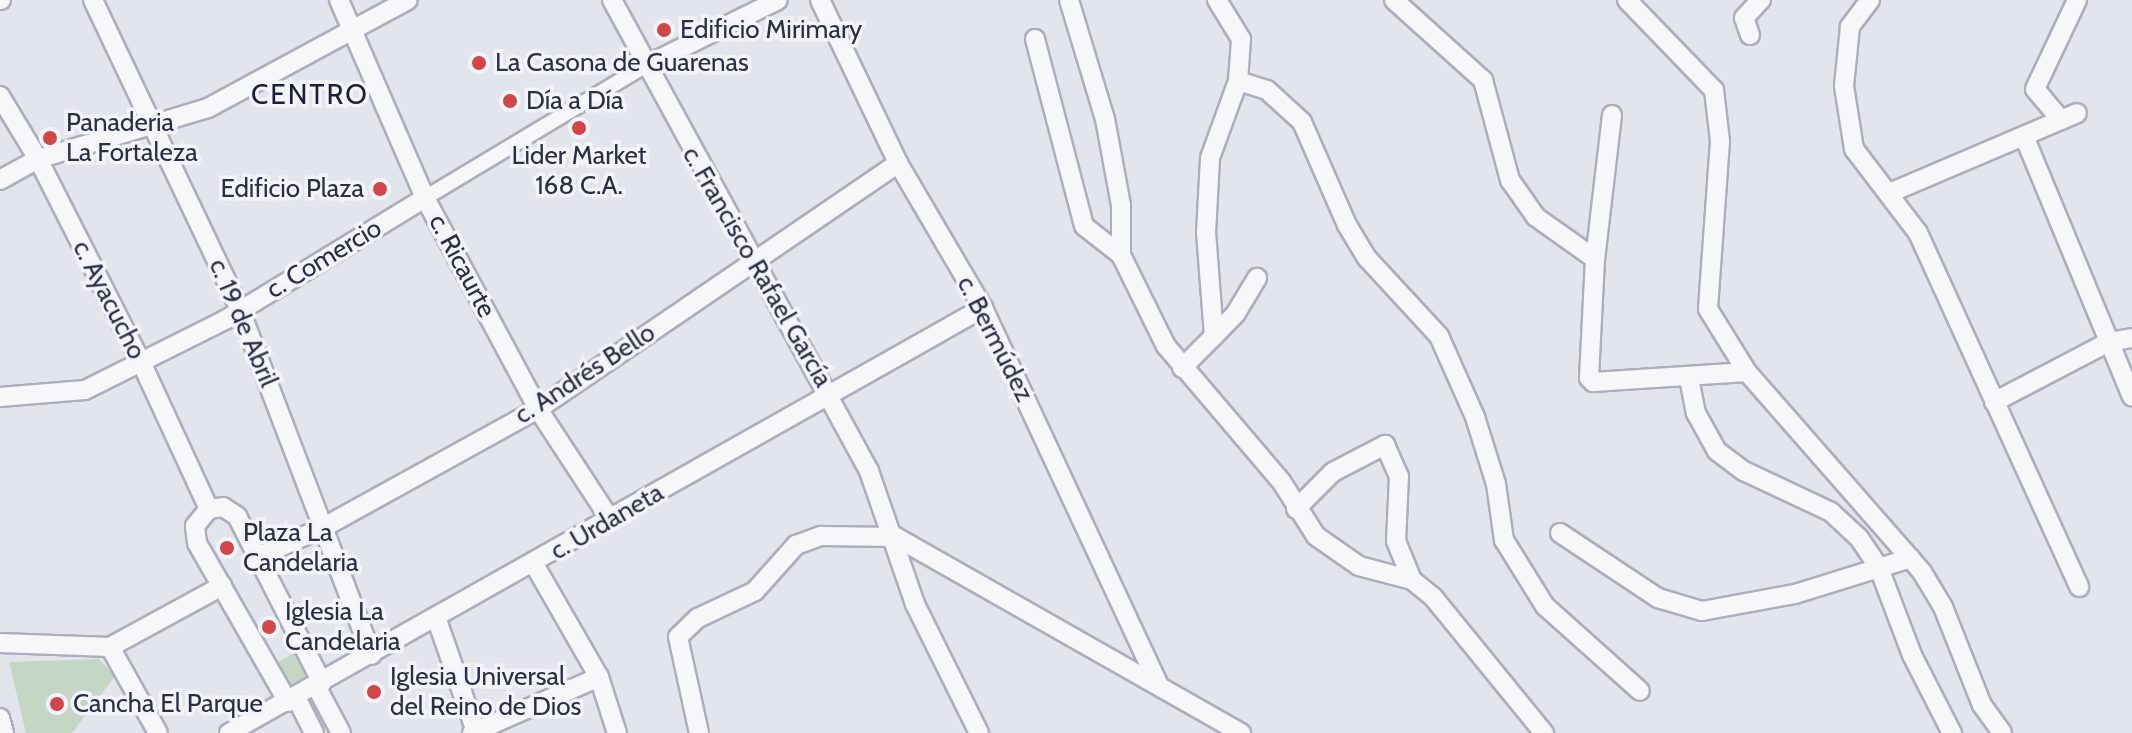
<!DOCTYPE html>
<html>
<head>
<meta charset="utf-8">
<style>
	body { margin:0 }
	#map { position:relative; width:2132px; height:733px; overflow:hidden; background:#e3e5ec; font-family:Cabin,sans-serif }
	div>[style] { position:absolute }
	.green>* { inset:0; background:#c5d6c4; transform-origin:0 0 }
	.roads { filter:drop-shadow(2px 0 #acaeba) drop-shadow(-2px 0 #acaeba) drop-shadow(0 2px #acaeba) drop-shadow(0 -2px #acaeba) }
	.pedestrian>* { height:14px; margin:-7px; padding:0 7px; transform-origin:7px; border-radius:7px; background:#f6f7f9 }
	.minor>* { height:18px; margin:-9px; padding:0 9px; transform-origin:9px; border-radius:9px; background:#f6f7f9 }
	.dots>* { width:22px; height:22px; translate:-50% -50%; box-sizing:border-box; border:4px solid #f3f4f9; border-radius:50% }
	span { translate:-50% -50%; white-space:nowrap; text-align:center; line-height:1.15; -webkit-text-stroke:7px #f3f4f9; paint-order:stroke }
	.poi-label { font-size:26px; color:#2a2f45 }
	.left { translate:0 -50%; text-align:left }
	.right { translate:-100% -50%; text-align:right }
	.street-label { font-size:26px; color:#2a2f45 }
	.neighbourhood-label { font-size:28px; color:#1c2035; letter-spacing:2px }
</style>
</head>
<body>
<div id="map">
	<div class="green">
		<div style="left:298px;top:651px;width:33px;height:29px;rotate:61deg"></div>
		<div style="clip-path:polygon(99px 659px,115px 676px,72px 733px,26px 733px,9px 662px)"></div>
	</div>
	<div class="roads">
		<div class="pedestrian">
			<div style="left:425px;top:198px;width:257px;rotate:-31deg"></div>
		</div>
		<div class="minor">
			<div style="left:0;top:0;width:1px"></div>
			<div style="left:93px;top:0;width:343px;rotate:64.6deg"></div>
			<div style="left:240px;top:310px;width:369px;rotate:69.1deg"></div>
			<div style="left:339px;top:0;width:216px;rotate:66.5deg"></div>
			<div style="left:425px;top:198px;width:239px;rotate:61.8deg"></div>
			<div style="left:538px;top:409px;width:131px;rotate:56.8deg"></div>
			<div style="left:612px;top:0;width:537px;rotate:61.38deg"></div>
			<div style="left:869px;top:471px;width:141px;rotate:70.9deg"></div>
			<div style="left:915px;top:604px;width:144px;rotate:63.6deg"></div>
			<div style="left:820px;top:0;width:181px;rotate:64.4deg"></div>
			<div style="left:898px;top:163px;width:168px;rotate:59.6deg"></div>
			<div style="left:983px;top:308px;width:416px;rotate:65deg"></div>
			<div style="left:1069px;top:0;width:124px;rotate:73.2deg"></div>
			<div style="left:1105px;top:119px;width:87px;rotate:79.5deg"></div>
			<div style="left:1121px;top:205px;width:50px;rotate:90deg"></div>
			<div style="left:1121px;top:255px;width:102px;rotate:63.7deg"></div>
			<div style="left:1166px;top:346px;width:177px;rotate:49.6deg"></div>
			<div style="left:1281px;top:481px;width:65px;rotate:57.5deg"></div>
			<div style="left:1316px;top:536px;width:52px;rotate:34.9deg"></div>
			<div style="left:1359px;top:566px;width:55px;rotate:14.8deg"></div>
			<div style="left:1412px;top:580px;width:27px;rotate:39deg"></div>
			<div style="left:1433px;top:597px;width:176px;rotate:50.8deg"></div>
			<div style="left:1394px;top:0;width:120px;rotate:42deg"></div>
			<div style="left:1483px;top:80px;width:104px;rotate:74.9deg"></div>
			<div style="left:1510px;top:180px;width:45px;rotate:54.9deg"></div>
			<div style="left:1536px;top:217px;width:72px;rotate:35.4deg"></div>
			<div style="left:1627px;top:0;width:125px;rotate:46deg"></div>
			<div style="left:1714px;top:90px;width:51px;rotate:83.3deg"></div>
			<div style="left:1720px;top:141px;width:168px;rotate:94.1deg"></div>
			<div style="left:1708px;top:309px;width:74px;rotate:58.2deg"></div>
			<div style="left:1747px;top:372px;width:266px;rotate:48.8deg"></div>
			<div style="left:1922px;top:572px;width:41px;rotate:59deg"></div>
			<div style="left:1943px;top:607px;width:105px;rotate:68.3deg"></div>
			<div style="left:1982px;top:705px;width:34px;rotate:54deg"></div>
			<div style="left:1870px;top:0;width:34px;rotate:127deg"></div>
			<div style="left:1850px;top:27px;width:59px;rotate:95.8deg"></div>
			<div style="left:1844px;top:86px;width:64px;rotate:81deg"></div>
			<div style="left:1854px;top:149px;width:106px;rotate:52.7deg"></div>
			<div style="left:1918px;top:233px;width:389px;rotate:65.5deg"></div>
			<div style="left:1750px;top:35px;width:18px;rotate:-109deg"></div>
			<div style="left:1744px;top:18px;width:25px;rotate:-47deg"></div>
			<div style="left:1035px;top:39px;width:193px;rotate:75.3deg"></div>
			<div style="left:1084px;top:226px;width:47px;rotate:38.1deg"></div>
			<div style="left:645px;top:66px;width:148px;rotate:-26.4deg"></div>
			<div style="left:1238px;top:81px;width:30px;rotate:17deg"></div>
			<div style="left:1267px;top:90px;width:47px;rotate:42.4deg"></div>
			<div style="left:1302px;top:122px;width:112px;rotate:66.4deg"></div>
			<div style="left:1347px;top:225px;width:39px;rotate:59deg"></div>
			<div style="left:1367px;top:258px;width:106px;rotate:47.3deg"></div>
			<div style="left:1439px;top:336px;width:89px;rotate:66deg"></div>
			<div style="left:1475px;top:417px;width:70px;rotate:72.6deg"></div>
			<div style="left:1496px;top:484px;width:57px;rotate:81.9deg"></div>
			<div style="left:1504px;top:540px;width:78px;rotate:58.2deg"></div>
			<div style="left:1545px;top:606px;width:127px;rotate:41.8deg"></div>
			<div style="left:0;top:96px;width:74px;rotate:58.9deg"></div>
			<div style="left:38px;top:159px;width:228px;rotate:63.1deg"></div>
			<div style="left:141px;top:362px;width:162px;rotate:65.2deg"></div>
			<div style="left:1612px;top:115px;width:145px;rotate:96.7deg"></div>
			<div style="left:1595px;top:259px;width:119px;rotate:92.9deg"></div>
			<div style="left:1589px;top:378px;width:6px;rotate:45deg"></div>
			<div style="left:1593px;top:382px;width:154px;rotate:-3.7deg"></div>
			<div style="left:2061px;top:120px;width:40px;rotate:-130deg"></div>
			<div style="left:2035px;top:89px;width:98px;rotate:-64.7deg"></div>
			<div style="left:2024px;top:136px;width:282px;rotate:67.5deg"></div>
			<div style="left:0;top:180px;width:43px;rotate:-28.9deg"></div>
			<div style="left:38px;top:159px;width:177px;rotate:-16.7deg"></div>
			<div style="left:208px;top:108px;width:227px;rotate:-28.4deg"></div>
			<div style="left:1892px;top:192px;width:201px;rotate:-23.1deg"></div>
			<div style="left:1214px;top:336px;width:32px;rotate:-46deg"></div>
			<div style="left:1236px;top:313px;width:41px;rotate:-59deg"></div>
			<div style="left:1182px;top:368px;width:45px;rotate:-45deg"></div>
			<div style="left:1214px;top:336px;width:103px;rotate:-94.4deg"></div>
			<div style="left:1206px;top:233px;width:75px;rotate:-86.9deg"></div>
			<div style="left:1210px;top:158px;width:82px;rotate:-70deg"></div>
			<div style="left:1238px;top:81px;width:42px;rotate:-85.9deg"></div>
			<div style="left:1241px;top:39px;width:46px;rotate:-121.6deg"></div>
			<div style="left:1689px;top:378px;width:36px;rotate:79deg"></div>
			<div style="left:1696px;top:413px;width:43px;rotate:61.1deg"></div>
			<div style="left:1717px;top:451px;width:34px;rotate:37deg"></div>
			<div style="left:1744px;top:471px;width:96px;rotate:25.2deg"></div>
			<div style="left:1831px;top:512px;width:38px;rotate:43deg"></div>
			<div style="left:1859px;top:538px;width:36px;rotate:56deg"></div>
			<div style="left:1879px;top:568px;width:93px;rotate:69.2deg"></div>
			<div style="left:1912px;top:655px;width:88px;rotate:62.9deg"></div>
			<div style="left:0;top:397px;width:85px;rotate:-4.7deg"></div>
			<div style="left:85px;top:390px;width:157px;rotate:-26.6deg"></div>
			<div style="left:225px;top:320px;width:234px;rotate:-31.4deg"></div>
			<div style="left:1994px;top:402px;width:130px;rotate:-27.6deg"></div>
			<div style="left:2109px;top:342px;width:23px;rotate:-10deg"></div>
			<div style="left:1296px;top:509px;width:52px;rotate:-45deg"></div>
			<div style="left:1333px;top:472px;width:59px;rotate:-27.4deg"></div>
			<div style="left:1385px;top:445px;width:34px;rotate:66deg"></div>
			<div style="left:1399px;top:476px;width:65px;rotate:92.6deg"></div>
			<div style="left:1396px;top:541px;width:42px;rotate:67.7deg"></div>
			<div style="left:1560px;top:533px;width:118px;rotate:33.6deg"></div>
			<div style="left:1658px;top:598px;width:46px;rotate:16.5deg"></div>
			<div style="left:1702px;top:611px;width:95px;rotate:-10.4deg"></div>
			<div style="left:1795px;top:594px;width:121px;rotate:-17.2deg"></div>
			<div style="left:256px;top:558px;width:75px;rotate:-24.5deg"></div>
			<div style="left:324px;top:527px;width:244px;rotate:-28.9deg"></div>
			<div style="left:538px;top:409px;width:436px;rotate:-34.3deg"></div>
			<div style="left:534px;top:564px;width:130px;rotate:60.1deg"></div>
			<div style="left:599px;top:677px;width:59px;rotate:72.2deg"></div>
			<div style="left:437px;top:620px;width:119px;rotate:70.8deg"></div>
			<div style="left:0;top:643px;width:110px;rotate:2.1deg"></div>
			<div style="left:110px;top:647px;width:128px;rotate:-28.6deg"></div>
			<div style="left:110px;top:647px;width:98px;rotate:60.8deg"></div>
			<div style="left:316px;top:686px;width:53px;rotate:62deg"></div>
			<div style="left:296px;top:697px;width:40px;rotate:63.4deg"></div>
			<div style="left:288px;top:702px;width:183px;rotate:-119.8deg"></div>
			<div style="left:197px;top:543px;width:17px;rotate:-97deg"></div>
			<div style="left:195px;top:526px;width:22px;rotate:-51deg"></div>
			<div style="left:209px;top:509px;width:14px;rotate:-8deg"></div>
			<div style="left:223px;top:507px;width:17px;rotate:33deg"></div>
			<div style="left:237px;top:516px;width:187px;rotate:63deg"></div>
			<div style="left:0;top:718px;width:16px;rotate:75deg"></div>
			<div style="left:229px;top:733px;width:866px;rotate:-29.41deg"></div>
			<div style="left:472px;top:733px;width:139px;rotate:-23.8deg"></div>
			<div style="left:699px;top:733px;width:98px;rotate:-102.3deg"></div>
			<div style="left:678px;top:637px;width:28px;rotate:-44deg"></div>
			<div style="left:698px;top:618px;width:63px;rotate:-25.3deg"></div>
			<div style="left:755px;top:591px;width:62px;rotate:-48.3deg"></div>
			<div style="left:796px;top:545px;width:27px;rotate:-20deg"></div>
			<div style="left:821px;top:536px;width:75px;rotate:0.8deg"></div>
			<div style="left:896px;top:537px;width:397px;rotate:29.6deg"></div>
		</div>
	</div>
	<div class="dots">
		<div style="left:664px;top:30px;background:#d44645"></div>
		<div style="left:479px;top:63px;background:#d44645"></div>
		<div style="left:510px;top:101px;background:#d44645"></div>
		<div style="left:579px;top:128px;background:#d44645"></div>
		<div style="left:50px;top:138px;background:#d44645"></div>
		<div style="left:380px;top:189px;background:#d44645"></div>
		<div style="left:227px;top:548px;background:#d44645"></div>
		<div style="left:269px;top:627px;background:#d44645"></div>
		<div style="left:374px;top:692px;background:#d44645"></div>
		<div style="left:57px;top:704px;background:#d44645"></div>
	</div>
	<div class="poi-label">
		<span class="left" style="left:680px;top:30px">Edificio Mirimary</span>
		<span class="left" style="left:495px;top:63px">La Casona de Guarenas</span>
		<span class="left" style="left:526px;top:101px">Día a Día</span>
		<span class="left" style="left:66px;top:138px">Panaderia<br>La Fortaleza</span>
		<span style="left:579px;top:171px">Lider Market<br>168 C.A.</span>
		<span class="right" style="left:364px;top:189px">Edificio Plaza</span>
		<span class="left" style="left:243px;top:548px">Plaza La<br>Candelaria</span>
		<span class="left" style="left:285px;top:627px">Iglesia La<br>Candelaria</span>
		<span class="left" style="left:390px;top:692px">Iglesia Universal<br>del Reino de Dios</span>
		<span class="left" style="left:73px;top:704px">Cancha El Parque</span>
	</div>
	<div class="street-label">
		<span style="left:324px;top:259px;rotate:-31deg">c. Comercio</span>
		<span style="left:462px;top:266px;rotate:62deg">c. Ricaurte</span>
		<span style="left:757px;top:267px;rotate:60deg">c. Francisco Rafael García</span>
		<span style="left:109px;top:300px;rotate:63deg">c. Ayacucho</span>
		<span style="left:243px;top:323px;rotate:67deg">c. 19 de Abril</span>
		<span style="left:995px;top:339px;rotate:63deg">c. Bermúdez</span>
		<span style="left:585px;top:374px;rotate:-33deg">c. Andrés Bello</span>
		<span style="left:607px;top:522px;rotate:-30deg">c. Urdaneta</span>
	</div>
	<div class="neighbourhood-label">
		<span style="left:310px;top:94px">CENTRO</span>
	</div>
</div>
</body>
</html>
